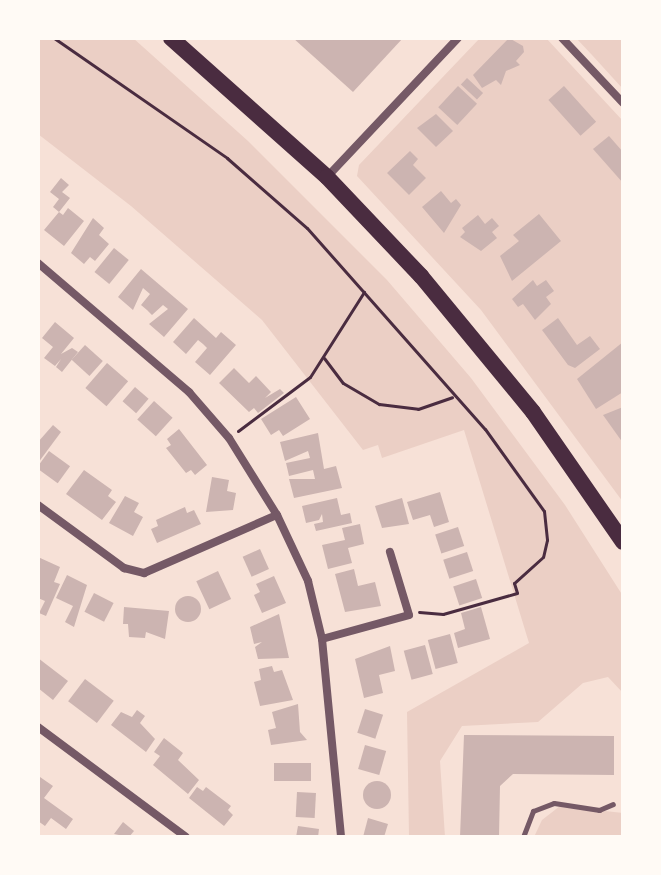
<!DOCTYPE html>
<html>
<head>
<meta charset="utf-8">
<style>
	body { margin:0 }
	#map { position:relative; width:661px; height:875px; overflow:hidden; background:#f7e1d7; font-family:"Open Sans",sans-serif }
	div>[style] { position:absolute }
	.green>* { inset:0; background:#ebcfc5 }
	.building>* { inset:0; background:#ccb4b1; transform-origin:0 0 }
	.round { border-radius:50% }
	.path>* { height:3px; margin:-1.5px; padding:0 1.5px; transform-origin:1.5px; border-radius:1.5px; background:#4a2c40 }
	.service>* { height:5px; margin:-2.5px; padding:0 2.5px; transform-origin:2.5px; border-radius:2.5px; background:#755966 }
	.minor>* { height:8px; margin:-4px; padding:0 4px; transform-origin:4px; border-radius:4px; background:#755966 }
	.primary>* { height:16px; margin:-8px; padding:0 8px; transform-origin:8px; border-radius:8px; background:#4a2c40 }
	span { translate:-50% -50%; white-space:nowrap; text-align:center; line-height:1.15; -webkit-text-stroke:6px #fffaf5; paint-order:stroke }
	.frame { position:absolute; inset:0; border:40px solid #fffaf5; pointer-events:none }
</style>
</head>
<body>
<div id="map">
	<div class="green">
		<div style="clip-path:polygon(38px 38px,133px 38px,248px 141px,387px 280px,471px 378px,565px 505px,623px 596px,623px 693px,608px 677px,583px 683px,538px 722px,462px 726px,440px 761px,445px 837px,409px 837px,407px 712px,529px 643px,464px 430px,382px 458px,378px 445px,363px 450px,262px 320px,131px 206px,38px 134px)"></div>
		<div style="clip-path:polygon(480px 38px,546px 38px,623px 121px,623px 502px,481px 310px,357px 176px,359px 165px)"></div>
		<div style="clip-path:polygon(576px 38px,623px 38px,623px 89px,592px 55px)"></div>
		<div style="clip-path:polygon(560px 806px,623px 813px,623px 837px,534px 837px,542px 820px)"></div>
	</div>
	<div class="building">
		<div style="clip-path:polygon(293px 38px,403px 38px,353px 92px)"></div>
		<div style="clip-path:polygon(509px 38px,523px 46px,524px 52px,516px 61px,520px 65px,506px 71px,501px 85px,496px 80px,482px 88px,473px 75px)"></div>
		<div style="left:467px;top:78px;width:22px;height:9px;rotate:43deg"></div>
		<div style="left:458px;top:86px;width:26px;height:29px;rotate:43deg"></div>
		<div style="left:564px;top:86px;width:48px;height:21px;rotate:48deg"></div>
		<div style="clip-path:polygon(436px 114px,453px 131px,436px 147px,417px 128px)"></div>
		<div style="clip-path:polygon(609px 136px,623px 152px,623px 183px,593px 149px)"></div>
		<div style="clip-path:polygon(410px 151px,418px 159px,413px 165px,426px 178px,409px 195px,387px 173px)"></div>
		<div style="clip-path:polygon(61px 178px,69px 185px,62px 192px,70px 198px,59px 212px,63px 215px,68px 208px,84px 221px,64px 246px,44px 230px,59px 212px,53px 207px,59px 199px,50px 192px)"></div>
		<div style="clip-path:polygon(441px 191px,451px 203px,456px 199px,461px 205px,444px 233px,422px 207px)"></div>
		<div style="clip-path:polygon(539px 214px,561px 241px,512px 281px,500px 256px,519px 241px,513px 235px)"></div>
		<div style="clip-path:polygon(478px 215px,485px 224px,492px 218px,499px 226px,492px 232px,497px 238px,481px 251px,460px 237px,465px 232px,462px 228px)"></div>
		<div style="clip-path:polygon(93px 218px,104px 228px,99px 235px,109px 244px,95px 261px,90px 257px,84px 264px,71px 253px)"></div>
		<div style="left:114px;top:248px;width:19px;height:31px;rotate:39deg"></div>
		<div style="clip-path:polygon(141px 269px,188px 309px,164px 337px,149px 324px,168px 309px,163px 305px,152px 315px,147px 310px,141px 305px,150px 294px,143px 288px,133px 310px,118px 297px)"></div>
		<div style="clip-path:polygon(533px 280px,537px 286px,546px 280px,554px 291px,546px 297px,551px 304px,535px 320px,523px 304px,518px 307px,512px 299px)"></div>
		<div style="clip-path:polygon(194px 318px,216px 338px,221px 332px,236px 345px,210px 375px,195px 362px,207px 348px,203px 344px,198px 340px,186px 354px,173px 342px)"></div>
		<div style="clip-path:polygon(558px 318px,577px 345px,590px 336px,600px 349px,575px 368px,568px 365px,542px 330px)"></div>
		<div style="clip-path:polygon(55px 322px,74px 338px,61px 354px,72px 348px,78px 352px,62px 372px,56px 367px,61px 359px,55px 366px,44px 358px,53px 347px,42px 338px)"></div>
		<div style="clip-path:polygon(623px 342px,623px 392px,596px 409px,577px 379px)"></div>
		<div style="left:85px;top:345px;width:24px;height:20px;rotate:42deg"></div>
		<div style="left:107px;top:363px;width:28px;height:33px;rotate:41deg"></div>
		<div style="clip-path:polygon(234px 368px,249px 383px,256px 376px,271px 392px,265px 398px,280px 389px,284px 393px,258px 413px,254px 408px,249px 412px,219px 383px)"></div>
		<div style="left:135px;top:387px;width:18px;height:19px;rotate:41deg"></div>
		<div style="clip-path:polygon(296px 397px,310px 419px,283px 436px,279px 430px,271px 435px,261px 419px)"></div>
		<div style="left:154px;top:401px;width:25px;height:25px;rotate:42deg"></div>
		<div style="clip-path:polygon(623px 407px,623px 443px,603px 415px)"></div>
		<div style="clip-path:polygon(53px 425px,61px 432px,38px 463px,38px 442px)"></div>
		<div style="clip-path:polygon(179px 429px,207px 465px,195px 475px,191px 470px,186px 473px,166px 448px,171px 445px,167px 439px)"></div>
		<div style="clip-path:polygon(318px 433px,324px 469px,336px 466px,342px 488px,294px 498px,289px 479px,315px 479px,313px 470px,289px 476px,286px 463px,310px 458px,308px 451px,285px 461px,280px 442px)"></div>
		<div style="left:49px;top:451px;width:26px;height:21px;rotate:36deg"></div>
		<div style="clip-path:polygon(84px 470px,112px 490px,108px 496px,116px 502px,102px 520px,66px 494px)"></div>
		<div style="clip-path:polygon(212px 477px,229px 480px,227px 491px,236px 493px,233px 510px,206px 512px)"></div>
		<div style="clip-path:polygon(440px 492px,449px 522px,434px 527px,430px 515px,413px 520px,407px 502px)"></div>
		<div style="clip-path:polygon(125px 496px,139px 503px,134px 512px,143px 517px,133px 536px,109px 523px)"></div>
		<div style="clip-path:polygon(337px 498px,341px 515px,350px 513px,352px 523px,316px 531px,314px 524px,323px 522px,322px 514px,319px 520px,306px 523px,302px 506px)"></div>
		<div style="clip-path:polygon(402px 498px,409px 524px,382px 528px,375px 506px)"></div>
		<div style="clip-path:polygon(185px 507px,187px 513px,194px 510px,201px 524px,157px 543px,151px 529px,158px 526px,156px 520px)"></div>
		<div style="clip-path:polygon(360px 524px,364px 544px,348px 548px,352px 563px,328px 569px,322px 545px,345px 540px,342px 528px)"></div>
		<div style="left:458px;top:527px;width:20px;height:24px;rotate:72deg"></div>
		<div style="left:260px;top:549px;width:22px;height:19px;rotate:66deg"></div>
		<div style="left:467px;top:552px;width:20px;height:25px;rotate:72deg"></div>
		<div style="clip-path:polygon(38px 557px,60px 567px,54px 582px,60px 584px,46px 616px,39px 613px,45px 601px,38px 598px)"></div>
		<div style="clip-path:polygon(354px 569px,358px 586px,375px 582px,381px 606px,345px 612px,335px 574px)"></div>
		<div style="left:218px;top:571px;width:31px;height:24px;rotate:65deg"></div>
		<div style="clip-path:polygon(67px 575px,87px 585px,74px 627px,65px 622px,73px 606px,56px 598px)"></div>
		<div style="clip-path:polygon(274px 576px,286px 603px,262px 613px,254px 595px,260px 592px,256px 584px)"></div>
		<div style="left:476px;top:579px;width:20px;height:24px;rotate:72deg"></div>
		<div style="left:94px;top:593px;width:22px;height:21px;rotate:27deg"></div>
		<div class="round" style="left:175px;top:596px;width:26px;height:26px"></div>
		<div style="clip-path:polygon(124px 607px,169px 611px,165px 639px,146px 632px,145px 638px,129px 637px,128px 624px,123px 624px)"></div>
		<div style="clip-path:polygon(481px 607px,490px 639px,458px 648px,454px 633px,465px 629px,461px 613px)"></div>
		<div style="clip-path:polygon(279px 614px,289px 658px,258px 659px,255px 647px,262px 642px,254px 644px,250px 627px)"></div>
		<div style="left:450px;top:634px;width:30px;height:23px;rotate:75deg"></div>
		<div style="left:425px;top:645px;width:30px;height:22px;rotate:75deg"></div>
		<div style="clip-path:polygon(390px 646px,395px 671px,379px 675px,383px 693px,364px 698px,355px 659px)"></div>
		<div style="clip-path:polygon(38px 658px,68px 681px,53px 700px,38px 688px)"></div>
		<div style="clip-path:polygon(272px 666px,274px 672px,282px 670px,293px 700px,260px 706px,254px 682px,261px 680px,259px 669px)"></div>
		<div style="left:85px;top:679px;width:36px;height:28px;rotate:37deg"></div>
		<div style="clip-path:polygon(298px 704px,300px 732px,307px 740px,271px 745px,268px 730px,276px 728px,272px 712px)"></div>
		<div style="left:365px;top:709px;width:19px;height:25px;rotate:18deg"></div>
		<div style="clip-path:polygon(137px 710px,145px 716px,140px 723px,155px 739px,146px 752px,111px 725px,121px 712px,132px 717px)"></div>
		<div style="clip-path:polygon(464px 735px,614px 736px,614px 775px,513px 774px,500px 786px,499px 837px,460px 837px)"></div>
		<div style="clip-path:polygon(164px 738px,183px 753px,178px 760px,199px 780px,188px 794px,153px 765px,160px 756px,154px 752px)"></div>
		<div style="left:365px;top:745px;width:22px;height:25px;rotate:16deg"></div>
		<div style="left:274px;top:763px;width:37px;height:18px"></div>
		<div style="clip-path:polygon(40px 777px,53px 786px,44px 798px,73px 819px,66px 829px,51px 818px,45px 826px,38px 821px)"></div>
		<div class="round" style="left:363px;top:781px;width:28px;height:28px"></div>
		<div style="clip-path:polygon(197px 787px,203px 791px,206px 787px,231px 806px,228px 810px,233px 815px,224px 826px,189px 798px)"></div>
		<div style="left:297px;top:792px;width:19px;height:25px;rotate:3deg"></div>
		<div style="clip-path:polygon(368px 818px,388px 824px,384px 837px,363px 837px)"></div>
		<div style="clip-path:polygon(123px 822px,134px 831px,129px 837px,114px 834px)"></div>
		<div style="clip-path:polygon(298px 826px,319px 829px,318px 837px,296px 837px)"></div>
	</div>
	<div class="path">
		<div style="left:54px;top:38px;width:211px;rotate:34.7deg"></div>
		<div style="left:227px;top:158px;width:106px;rotate:41.2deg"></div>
		<div style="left:307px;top:228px;width:268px;rotate:48.5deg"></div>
		<div style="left:485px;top:429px;width:101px;rotate:54.3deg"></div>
		<div style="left:544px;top:511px;width:29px;rotate:84deg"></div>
		<div style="left:547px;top:540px;width:17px;rotate:103deg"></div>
		<div style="left:543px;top:557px;width:39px;rotate:138deg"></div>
		<div style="left:514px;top:583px;width:10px;rotate:73deg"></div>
		<div style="left:517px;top:593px;width:77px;rotate:164.2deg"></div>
		<div style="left:443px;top:614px;width:24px;rotate:-175deg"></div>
		<div style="left:324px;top:358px;width:31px;rotate:53deg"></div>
		<div style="left:343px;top:383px;width:42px;rotate:30.3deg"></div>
		<div style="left:379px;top:404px;width:39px;rotate:7deg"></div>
		<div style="left:418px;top:409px;width:36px;rotate:-19deg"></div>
		<div style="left:238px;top:431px;width:90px;rotate:-36.9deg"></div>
		<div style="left:310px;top:377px;width:101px;rotate:-57.6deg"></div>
	</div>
	<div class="service">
		<div style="left:523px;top:837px;width:28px;rotate:-69deg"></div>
		<div style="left:533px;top:811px;width:22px;rotate:-21deg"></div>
		<div style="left:554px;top:803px;width:46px;rotate:8.8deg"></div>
		<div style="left:599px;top:810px;width:15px;rotate:-23deg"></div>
	</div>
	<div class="minor">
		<div style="left:562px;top:38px;width:89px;rotate:46.8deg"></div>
		<div style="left:327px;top:177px;width:191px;rotate:-46.7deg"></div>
		<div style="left:38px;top:263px;width:199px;rotate:40.5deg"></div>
		<div style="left:189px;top:392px;width:61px;rotate:49deg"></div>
		<div style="left:229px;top:438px;width:91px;rotate:58.1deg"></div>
		<div style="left:277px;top:515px;width:73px;rotate:64.8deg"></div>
		<div style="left:308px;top:581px;width:60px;rotate:76.4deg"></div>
		<div style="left:322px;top:639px;width:199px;rotate:84.5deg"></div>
		<div style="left:38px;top:505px;width:107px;rotate:36.2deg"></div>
		<div style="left:124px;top:568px;width:21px;rotate:14deg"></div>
		<div style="left:144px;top:573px;width:145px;rotate:-23.6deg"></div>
		<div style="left:322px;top:639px;width:90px;rotate:-15.4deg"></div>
		<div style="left:409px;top:615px;width:66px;rotate:-106.8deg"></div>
		<div style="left:38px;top:727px;width:184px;rotate:36.6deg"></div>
	</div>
	<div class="primary">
		<div style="left:171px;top:38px;width:209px;rotate:41.7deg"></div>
		<div style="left:327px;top:177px;width:137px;rotate:46.5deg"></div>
		<div style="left:421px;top:276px;width:176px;rotate:50.5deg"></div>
		<div style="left:533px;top:412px;width:158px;rotate:55.3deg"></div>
	</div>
	<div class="frame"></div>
</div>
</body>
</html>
